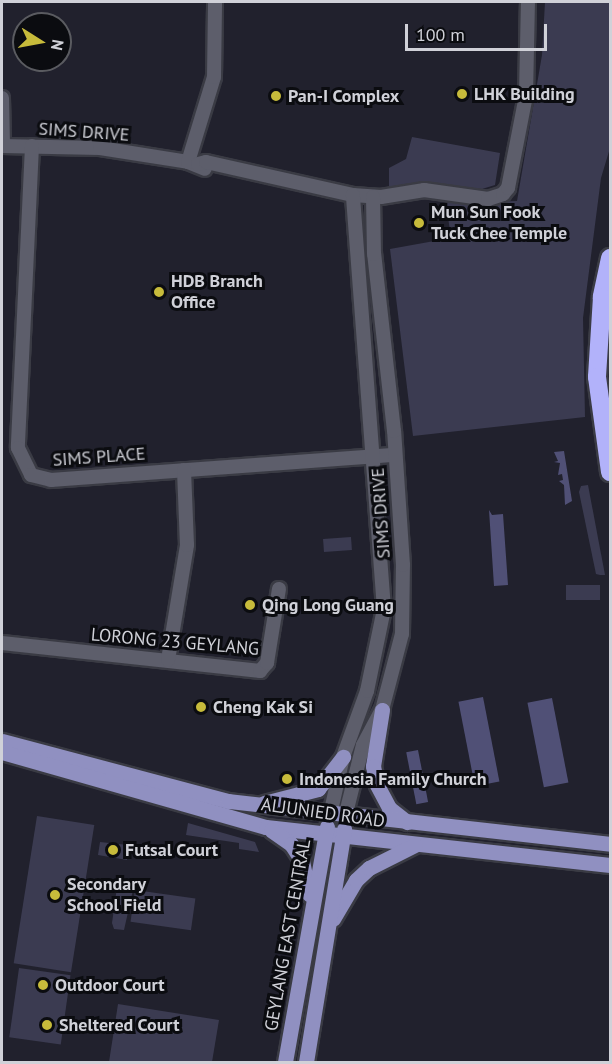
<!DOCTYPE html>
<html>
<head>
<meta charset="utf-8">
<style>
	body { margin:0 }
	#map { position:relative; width:612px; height:1064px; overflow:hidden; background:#21212d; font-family:"PT Sans",sans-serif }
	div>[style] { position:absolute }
	.green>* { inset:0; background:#3b3b51; transform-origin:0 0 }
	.water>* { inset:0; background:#505076; transform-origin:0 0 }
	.roads { filter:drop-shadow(2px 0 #3a3b44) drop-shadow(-2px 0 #3a3b44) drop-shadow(0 2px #3a3b44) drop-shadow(0 -2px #3a3b44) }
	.minor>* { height:14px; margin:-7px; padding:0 7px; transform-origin:7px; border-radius:7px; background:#5d5e6b }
	.major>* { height:15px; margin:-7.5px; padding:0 7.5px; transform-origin:7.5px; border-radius:7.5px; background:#9090c1 }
	.highway>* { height:18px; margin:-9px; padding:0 9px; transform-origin:9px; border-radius:9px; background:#b2b2fa }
	.dots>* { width:16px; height:16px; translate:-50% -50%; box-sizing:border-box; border:3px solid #0b0c10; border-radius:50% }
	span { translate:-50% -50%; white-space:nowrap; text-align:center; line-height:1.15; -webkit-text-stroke:6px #0b0c10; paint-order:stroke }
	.poi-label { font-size:18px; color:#d0d1d8; font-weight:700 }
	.left { translate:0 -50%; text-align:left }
	.street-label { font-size:18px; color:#d0d1d8 }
	.frame { position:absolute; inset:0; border:3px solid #d0d1d8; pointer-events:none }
	.north { position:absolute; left:12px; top:12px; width:60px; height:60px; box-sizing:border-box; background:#0b0c10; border:2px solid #5a5b60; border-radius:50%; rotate:101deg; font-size:16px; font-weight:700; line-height:24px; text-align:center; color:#d0d1d8 }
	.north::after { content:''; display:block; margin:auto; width:21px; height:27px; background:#c7bb3b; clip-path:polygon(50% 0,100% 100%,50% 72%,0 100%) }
	.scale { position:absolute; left:405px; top:24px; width:142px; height:27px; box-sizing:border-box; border:3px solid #d0d1d8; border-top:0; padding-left:8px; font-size:18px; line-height:21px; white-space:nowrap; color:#d0d1d8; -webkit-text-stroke:4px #0b0c10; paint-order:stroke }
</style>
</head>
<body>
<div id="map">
	<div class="green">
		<div style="clip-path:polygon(545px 2px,610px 2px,610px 148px,601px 178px,583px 318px,585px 417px,413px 436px,390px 249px,451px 238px,446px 203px,517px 201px,542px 55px)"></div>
		<div style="clip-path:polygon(412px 137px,500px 153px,495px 185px,482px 189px,424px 182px,389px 188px,389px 168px,406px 159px)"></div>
		<div style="clip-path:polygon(588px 485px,605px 575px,600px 575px,596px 574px,579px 492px,581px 486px)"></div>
		<div style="left:351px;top:537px;width:13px;height:28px;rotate:86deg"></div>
		<div style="left:600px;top:585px;width:15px;height:34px;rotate:90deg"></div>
		<div style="left:37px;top:816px;width:58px;height:149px;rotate:9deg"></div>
		<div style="clip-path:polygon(188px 823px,255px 842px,259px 852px,239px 849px,239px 843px,186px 835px)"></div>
		<div style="clip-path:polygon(100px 842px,128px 845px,127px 860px,98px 855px)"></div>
		<div style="clip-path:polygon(117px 887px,133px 890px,124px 930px,114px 929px,112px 923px)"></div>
		<div style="left:135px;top:890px;width:61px;height:32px;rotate:8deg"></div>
		<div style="left:19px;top:968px;width:52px;height:70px;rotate:8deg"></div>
		<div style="clip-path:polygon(118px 1004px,219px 1020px,212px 1062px,109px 1062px)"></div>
	</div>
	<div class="water">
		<div style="clip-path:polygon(564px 451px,572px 501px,565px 505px,564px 485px,559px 481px,563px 480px,562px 474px,558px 475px,560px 463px,554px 462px,558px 461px,554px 452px)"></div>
		<div style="clip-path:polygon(489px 510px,492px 515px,503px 514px,508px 585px,494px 586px)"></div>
		<div style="left:483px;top:697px;width:86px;height:25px;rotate:79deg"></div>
		<div style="left:552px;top:698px;width:86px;height:25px;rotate:79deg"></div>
		<div style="left:418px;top:750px;width:53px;height:12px;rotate:79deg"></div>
	</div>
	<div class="roads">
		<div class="minor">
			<div style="left:2px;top:98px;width:48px;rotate:88.8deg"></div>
			<div style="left:2px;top:146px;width:98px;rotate:1.2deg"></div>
			<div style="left:100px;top:148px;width:89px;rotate:9deg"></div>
			<div style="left:188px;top:162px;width:18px;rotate:22deg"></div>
			<div style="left:32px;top:146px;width:302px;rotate:92.7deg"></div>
			<div style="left:18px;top:448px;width:30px;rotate:64deg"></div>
			<div style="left:31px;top:475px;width:21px;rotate:14deg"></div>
			<div style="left:51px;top:480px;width:345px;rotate:-4.2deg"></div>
			<div style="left:188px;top:162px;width:89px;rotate:-73deg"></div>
			<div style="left:214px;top:77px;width:75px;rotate:-89.2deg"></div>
			<div style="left:198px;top:164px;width:8px;rotate:-14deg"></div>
			<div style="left:206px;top:162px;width:151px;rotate:12.7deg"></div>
			<div style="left:353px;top:195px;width:28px;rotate:4deg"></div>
			<div style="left:381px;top:197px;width:44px;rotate:-9.2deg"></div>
			<div style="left:424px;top:190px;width:65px;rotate:8deg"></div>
			<div style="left:488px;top:199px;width:16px;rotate:-18deg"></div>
			<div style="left:503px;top:194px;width:8px;rotate:-50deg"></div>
			<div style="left:508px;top:188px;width:95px;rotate:-79deg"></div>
			<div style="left:526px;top:95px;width:93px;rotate:-88.8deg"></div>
			<div style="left:2px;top:643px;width:260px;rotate:6.2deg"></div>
			<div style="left:260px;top:671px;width:11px;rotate:-49deg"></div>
			<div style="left:267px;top:663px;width:75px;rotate:-80.8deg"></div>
			<div style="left:168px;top:660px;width:117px;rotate:-80.6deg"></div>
			<div style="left:187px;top:545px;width:75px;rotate:-92.3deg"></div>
			<div style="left:330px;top:815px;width:59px;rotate:-77.4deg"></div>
			<div style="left:343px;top:757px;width:70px;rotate:-70deg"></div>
			<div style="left:367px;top:691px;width:84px;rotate:-78.3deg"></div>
			<div style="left:384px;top:609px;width:415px;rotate:-94.3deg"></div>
			<div style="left:345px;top:817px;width:74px;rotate:-76deg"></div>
			<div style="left:363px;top:745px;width:40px;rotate:-62deg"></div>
			<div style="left:382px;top:710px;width:79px;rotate:-75.3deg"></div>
			<div style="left:402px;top:634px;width:69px;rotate:-89.2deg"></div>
			<div style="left:403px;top:565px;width:134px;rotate:-93.8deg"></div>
			<div style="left:394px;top:431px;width:178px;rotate:-96.4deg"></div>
			<div style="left:374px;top:254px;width:57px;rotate:-91deg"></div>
		</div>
		<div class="major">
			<div style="left:382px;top:710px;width:57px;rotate:99.1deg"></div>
			<div style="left:373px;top:766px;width:19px;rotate:78deg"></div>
			<div style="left:377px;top:785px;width:26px;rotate:62deg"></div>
			<div style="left:389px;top:808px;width:23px;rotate:38deg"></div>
			<div style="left:2px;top:741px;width:234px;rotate:14.9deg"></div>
			<div style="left:228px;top:801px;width:384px;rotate:6.4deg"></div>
			<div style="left:2px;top:752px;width:274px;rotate:15.9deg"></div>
			<div style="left:266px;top:827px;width:346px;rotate:6.3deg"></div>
			<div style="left:264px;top:803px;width:56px;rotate:-14.5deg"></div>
			<div style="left:318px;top:789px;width:41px;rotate:-52deg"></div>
			<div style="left:271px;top:830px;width:24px;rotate:35deg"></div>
			<div style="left:291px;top:844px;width:20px;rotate:57deg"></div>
			<div style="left:302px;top:861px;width:34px;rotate:78deg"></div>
			<div style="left:333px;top:919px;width:45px;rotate:-59.5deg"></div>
			<div style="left:356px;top:880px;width:18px;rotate:-43deg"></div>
			<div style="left:369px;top:868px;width:51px;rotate:-26.6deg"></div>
			<div style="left:285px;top:1062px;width:239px;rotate:-79.9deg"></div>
			<div style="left:306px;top:1062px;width:236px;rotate:-80.7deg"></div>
		</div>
		<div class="highway">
			<div style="left:610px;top:258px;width:40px;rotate:102deg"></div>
			<div style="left:602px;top:297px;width:80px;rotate:93.6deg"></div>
			<div style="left:597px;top:377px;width:96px;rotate:82.2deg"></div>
		</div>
	</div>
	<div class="dots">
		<div style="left:462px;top:94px;background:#c7bb3b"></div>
		<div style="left:276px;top:96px;background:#c7bb3b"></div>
		<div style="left:419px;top:223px;background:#c7bb3b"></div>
		<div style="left:159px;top:292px;background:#c7bb3b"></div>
		<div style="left:250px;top:605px;background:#c7bb3b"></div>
		<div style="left:201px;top:707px;background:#c7bb3b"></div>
		<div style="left:287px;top:779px;background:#c7bb3b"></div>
		<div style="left:113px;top:850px;background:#c7bb3b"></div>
		<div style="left:55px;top:895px;background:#c7bb3b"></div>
		<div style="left:43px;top:985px;background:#c7bb3b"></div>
		<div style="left:47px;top:1025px;background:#c7bb3b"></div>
	</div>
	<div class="poi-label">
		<span class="left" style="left:474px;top:94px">LHK Building</span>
		<span class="left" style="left:288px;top:96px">Pan-I Complex</span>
		<span class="left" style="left:431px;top:223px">Mun Sun Fook<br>Tuck Chee Temple</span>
		<span class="left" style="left:171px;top:292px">HDB Branch<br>Office</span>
		<span class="left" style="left:262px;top:605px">Qing Long Guang</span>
		<span class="left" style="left:213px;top:707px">Cheng Kak Si</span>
		<span class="left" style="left:299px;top:779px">Indonesia Family Church</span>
		<span class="left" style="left:125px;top:850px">Futsal Court</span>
		<span class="left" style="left:67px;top:895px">Secondary<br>School Field</span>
		<span class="left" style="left:55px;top:985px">Outdoor Court</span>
		<span class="left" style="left:59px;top:1025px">Sheltered Court</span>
	</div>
	<div class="street-label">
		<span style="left:84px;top:132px;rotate:4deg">SIMS DRIVE</span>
		<span style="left:99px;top:457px;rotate:-4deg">SIMS PLACE</span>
		<span style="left:381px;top:513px;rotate:-94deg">SIMS DRIVE</span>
		<span style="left:175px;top:642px;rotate:5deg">LORONG 23 GEYLANG</span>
		<span style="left:323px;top:813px;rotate:8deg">ALJUNIED ROAD</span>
		<span style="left:288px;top:935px;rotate:-80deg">GEYLANG EAST CENTRAL</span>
	</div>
	<div class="frame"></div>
	<div class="north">N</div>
	<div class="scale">100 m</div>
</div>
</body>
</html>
